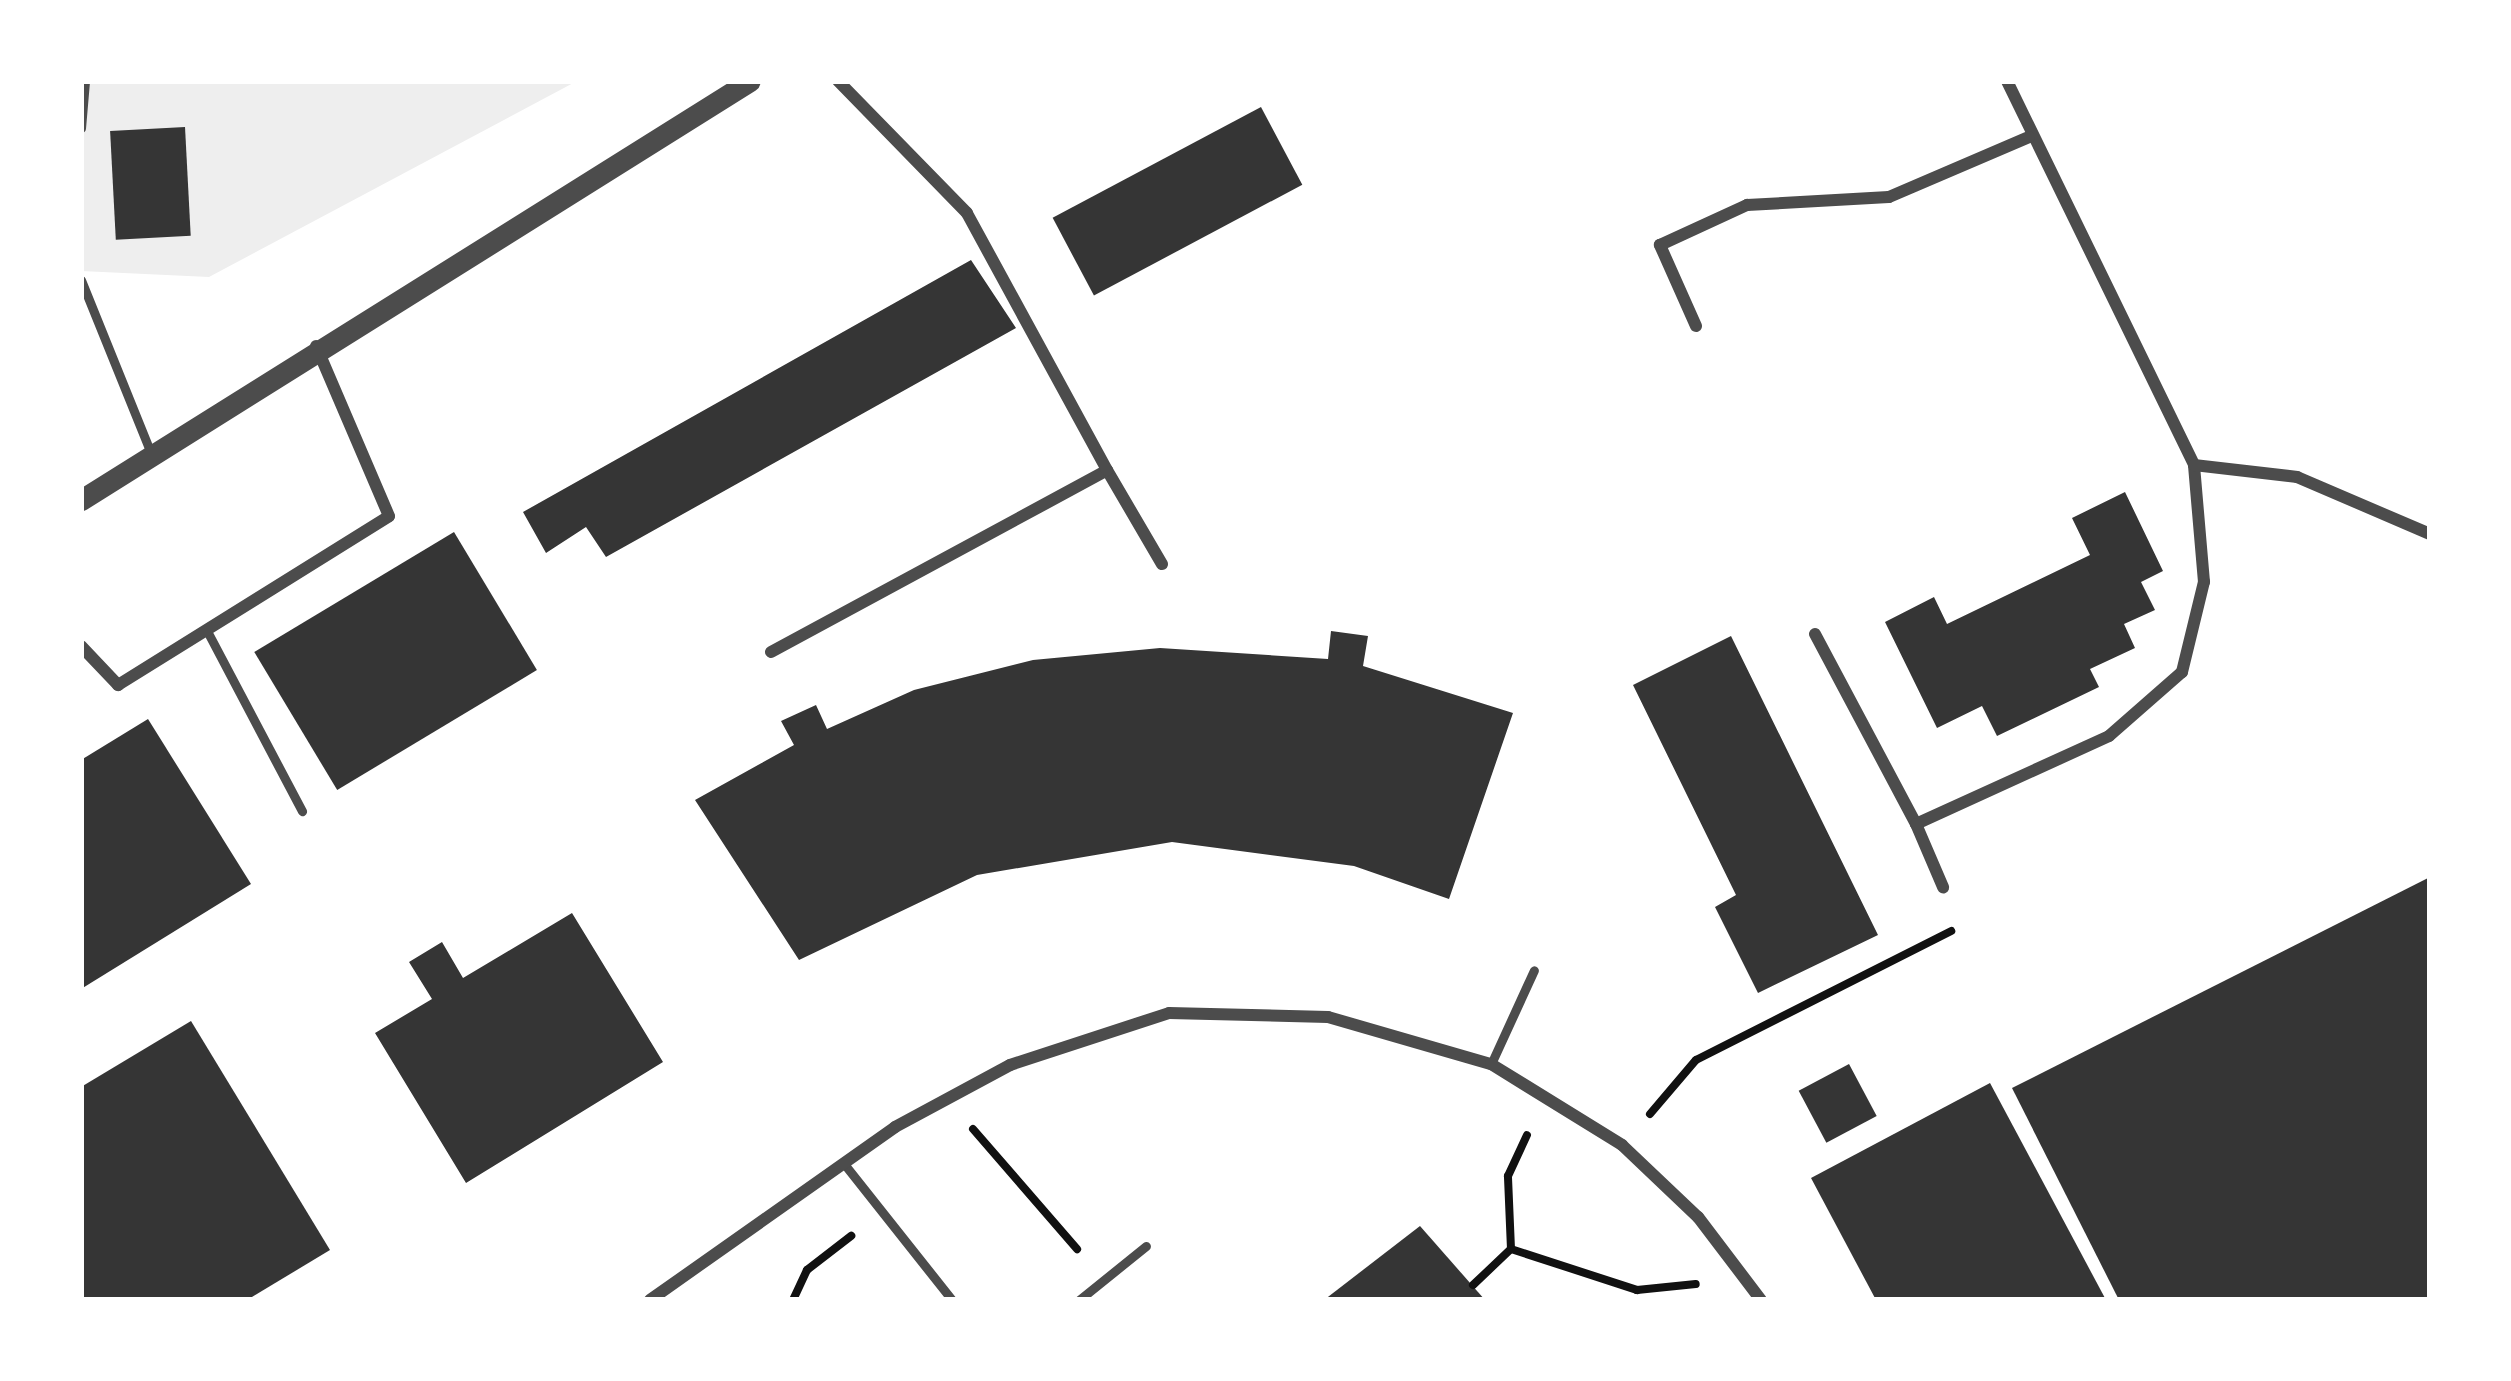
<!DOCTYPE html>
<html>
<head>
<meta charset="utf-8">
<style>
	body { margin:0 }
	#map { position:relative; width:2511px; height:1381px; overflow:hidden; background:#fff; font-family:Roboto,sans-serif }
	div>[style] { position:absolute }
	.green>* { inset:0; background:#eee }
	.building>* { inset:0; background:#353535; transform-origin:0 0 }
	.path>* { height:8px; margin:-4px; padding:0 4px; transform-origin:4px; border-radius:4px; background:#111 }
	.service>* { height:9px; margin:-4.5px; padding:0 4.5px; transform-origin:4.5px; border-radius:4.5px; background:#4c4c4c }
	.minor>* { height:12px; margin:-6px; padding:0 6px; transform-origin:6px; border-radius:6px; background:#4c4c4c }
	.tertiary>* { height:21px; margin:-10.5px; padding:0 10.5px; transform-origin:10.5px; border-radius:10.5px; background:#4c4c4c }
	span { translate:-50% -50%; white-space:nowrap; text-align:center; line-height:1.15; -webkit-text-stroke:9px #fff; paint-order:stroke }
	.frame { position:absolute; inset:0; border:84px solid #fff; pointer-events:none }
</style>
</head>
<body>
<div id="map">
	<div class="green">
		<div style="clip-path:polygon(81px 81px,577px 81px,209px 277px,81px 271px)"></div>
	</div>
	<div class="building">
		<div style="left:1261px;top:107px;width:88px;height:236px;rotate:62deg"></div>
		<div style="left:185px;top:127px;width:109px;height:75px;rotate:87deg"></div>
		<div style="clip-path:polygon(971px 260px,1016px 328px,606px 557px,586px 527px,546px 553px,523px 512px)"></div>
		<div style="clip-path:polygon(2125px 492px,2163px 571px,2141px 582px,2155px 610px,2124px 624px,2135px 648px,2090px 669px,2099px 687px,1997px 736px,1982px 706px,1937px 728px,1885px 622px,1934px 597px,1947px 624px,2090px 555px,2072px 518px)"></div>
		<div style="left:454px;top:532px;width:161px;height:233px;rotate:59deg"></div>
		<div style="clip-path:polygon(1331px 631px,1368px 636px,1363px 666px,1513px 713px,1449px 899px,1354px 866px,1172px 842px,977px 875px,799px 960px,695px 800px,794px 745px,781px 721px,816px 705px,827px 729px,914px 690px,1033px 660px,1160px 648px,1328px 659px)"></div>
		<div style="clip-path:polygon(1731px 636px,1878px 935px,1758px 993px,1715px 907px,1736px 895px,1633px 685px)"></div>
		<div style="clip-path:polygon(148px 719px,251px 884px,81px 989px,81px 760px)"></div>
		<div style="clip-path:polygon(2430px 877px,2430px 1300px,2119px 1300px,2012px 1088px)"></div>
		<div style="clip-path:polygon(572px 913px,663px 1062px,466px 1183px,375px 1033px,432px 999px,409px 962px,442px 942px,463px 978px)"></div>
		<div style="clip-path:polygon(191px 1021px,330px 1250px,247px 1300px,81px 1300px,81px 1087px)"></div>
		<div style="left:1849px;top:1064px;width:59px;height:57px;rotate:62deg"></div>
		<div style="clip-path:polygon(1990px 1083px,2106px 1300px,1876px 1300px,1811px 1178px)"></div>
		<div style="clip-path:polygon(1420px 1226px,1485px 1300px,1324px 1300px)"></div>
	</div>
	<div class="path">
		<div style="left:1650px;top:1114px;width:71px;rotate:-49.6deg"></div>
		<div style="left:1696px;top:1060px;width:286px;rotate:-26.8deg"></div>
		<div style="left:973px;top:1129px;width:159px;rotate:49.1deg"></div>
		<div style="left:1511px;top:1249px;width:73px;rotate:-92.4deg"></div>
		<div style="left:1508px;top:1176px;width:45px;rotate:-65.1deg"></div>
		<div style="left:1473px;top:1285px;width:52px;rotate:-43.5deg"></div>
		<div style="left:1511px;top:1249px;width:133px;rotate:18deg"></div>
		<div style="left:1637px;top:1290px;width:59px;rotate:-5.8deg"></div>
		<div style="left:793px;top:1300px;width:33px;rotate:-65deg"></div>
		<div style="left:807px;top:1270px;width:56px;rotate:-37.7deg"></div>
	</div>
	<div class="service">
		<div style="left:81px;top:128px;width:47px;rotate:-85.1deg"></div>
		<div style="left:81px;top:280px;width:184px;rotate:68deg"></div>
		<div style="left:206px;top:629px;width:206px;rotate:62.2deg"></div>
		<div style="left:1491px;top:1064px;width:103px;rotate:-65.4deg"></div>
		<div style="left:845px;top:1165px;width:172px;rotate:51.6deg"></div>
		<div style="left:1079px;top:1300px;width:86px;rotate:-38.9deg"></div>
	</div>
	<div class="minor">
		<div style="left:2007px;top:81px;width:427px;rotate:64deg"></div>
		<div style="left:1696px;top:326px;width:89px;rotate:-114deg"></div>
		<div style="left:1660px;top:245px;width:96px;rotate:-24.7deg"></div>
		<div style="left:1747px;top:205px;width:142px;rotate:-3.2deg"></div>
		<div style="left:1889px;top:197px;width:152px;rotate:-23.2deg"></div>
		<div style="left:1107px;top:470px;width:109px;rotate:59.7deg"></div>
		<div style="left:1815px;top:634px;width:215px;rotate:62deg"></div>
		<div style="left:1916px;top:824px;width:212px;rotate:-24.5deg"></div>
		<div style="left:2109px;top:736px;width:97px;rotate:-41.2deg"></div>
		<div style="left:2182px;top:672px;width:93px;rotate:-76.3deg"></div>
		<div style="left:2204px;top:582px;width:117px;rotate:-94.9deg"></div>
		<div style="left:2194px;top:465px;width:104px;rotate:6.6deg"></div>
		<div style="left:2297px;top:477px;width:145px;rotate:23.2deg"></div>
		<div style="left:81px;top:646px;width:54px;rotate:46.5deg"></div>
		<div style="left:118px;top:685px;width:319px;rotate:-31.9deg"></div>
		<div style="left:389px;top:516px;width:185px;rotate:-113.2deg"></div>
		<div style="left:771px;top:652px;width:382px;rotate:-28.4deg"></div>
		<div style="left:1107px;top:470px;width:293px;rotate:-118.6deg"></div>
		<div style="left:967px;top:213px;width:185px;rotate:-134.3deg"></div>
		<div style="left:1916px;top:824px;width:69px;rotate:66.8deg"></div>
		<div style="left:650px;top:1300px;width:300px;rotate:-35.2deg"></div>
		<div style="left:895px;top:1127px;width:131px;rotate:-28.3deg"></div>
		<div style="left:1010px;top:1065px;width:167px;rotate:-18.1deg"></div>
		<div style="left:1169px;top:1013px;width:159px;rotate:1.4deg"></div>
		<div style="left:1328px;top:1017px;width:170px;rotate:16.1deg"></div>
		<div style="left:1491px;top:1064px;width:154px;rotate:31.7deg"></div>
		<div style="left:1622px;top:1145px;width:105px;rotate:43.5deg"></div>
		<div style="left:1698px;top:1217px;width:104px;rotate:52.8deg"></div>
	</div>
	<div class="tertiary">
		<div style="left:81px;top:500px;width:789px;rotate:-32.06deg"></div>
	</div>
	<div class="frame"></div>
</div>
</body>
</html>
